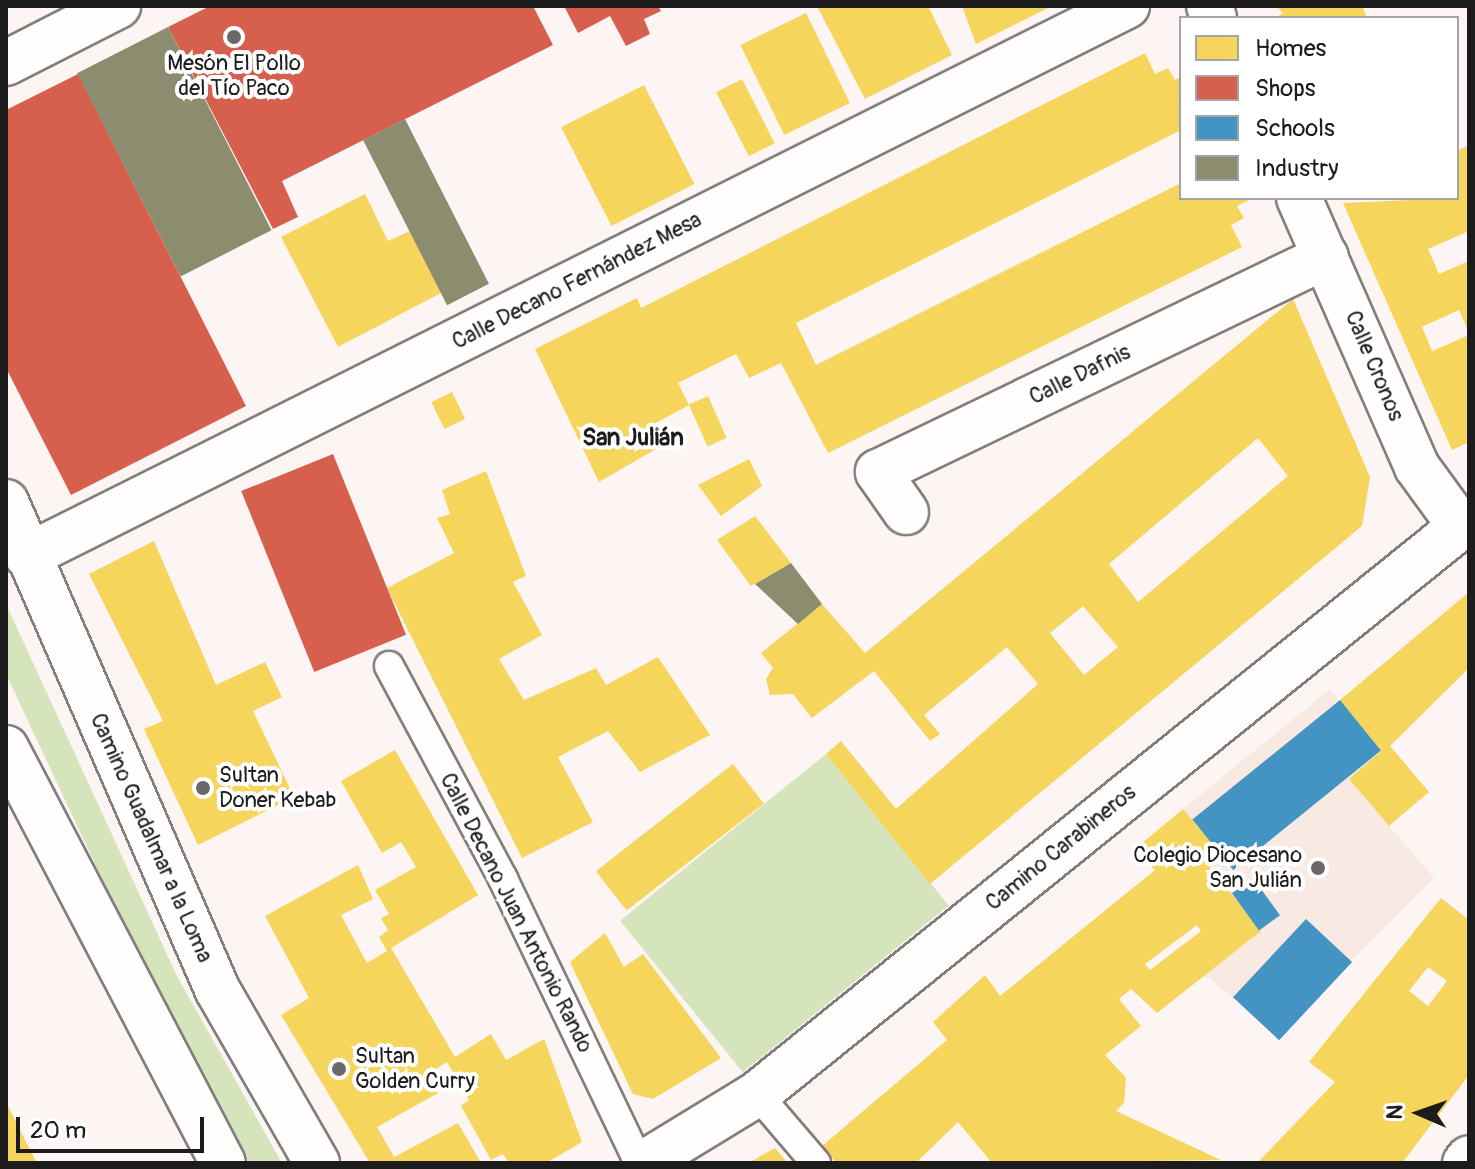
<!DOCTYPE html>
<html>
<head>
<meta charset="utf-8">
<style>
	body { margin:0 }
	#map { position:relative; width:1475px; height:1169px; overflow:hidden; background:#fcf5f4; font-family:Pangolin,sans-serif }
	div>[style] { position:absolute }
	.built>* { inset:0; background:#f9e9e3 }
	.green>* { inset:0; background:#d6e4bc; transform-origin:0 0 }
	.homes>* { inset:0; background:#f6d55c; transform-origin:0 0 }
	.shops>* { inset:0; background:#d6604d; transform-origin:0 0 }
	.schools>* { inset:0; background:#4393c3; transform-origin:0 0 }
	.industry>* { inset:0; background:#8c8c6e; transform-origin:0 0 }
	.roads { filter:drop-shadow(2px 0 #817e7d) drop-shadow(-2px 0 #817e7d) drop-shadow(0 2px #817e7d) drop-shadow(0 -2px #817e7d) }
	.service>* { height:28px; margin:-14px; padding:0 14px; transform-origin:14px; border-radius:14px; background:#fffefd }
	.minor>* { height:44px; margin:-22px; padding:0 22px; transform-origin:22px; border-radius:22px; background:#fffefd }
	.tertiary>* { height:44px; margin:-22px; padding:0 22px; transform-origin:22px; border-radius:22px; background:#fffefd }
	.dots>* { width:22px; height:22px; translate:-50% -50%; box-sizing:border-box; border:4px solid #fff; border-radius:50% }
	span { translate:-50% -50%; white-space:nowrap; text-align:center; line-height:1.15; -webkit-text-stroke:8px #fff; paint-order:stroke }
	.poi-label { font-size:22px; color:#1c1c1c }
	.left { translate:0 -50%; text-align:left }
	.right { translate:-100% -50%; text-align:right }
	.street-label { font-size:22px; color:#1c1c1c }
	.neighbourhood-label { font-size:24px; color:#1c1c1c; font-weight:700 }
	.frame { position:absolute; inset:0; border:8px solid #1c1c1c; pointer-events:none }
	.legend { position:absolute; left:1179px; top:16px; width:280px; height:184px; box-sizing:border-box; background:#fff; border:2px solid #a4a4a4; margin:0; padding:10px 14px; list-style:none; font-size:24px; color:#1c1c1c }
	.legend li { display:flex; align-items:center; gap:16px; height:40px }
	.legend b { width:40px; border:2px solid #a4a4a4 }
	.north { position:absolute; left:1379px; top:1073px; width:80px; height:80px; -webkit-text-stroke:6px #fff; paint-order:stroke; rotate:272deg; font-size:22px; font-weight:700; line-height:32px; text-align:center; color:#1c1c1c }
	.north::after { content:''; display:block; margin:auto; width:28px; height:36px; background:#1c1c1c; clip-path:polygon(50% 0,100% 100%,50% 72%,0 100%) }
	.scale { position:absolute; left:16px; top:1117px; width:188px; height:36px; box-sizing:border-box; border:4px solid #1c1c1c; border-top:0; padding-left:10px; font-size:24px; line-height:28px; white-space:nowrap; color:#1c1c1c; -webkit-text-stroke:6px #fff; paint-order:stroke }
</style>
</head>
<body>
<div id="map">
	<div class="built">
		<div style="clip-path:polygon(1330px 689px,1381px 751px,1349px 779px,1434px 878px,1278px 1035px,1205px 975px,1261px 931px,1202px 857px,1214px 847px,1183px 809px)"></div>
	</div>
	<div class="green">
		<div style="clip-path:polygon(6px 604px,177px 976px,282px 1163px,249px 1163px,153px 988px,6px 674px)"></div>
		<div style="left:826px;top:754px;width:195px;height:265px;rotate:51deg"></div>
	</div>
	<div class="homes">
		<div style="clip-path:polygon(817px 6px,928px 6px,952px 55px,865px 99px)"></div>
		<div style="clip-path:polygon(962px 6px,1052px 6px,976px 44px)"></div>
		<div style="clip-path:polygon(1276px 6px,1362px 6px,1367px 18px,1276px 18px,1283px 13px)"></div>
		<div style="left:806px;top:13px;width:100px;height:73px;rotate:64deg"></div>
		<div style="clip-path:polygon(1145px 53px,1155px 74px,1168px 68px,1175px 80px,1181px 77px,1181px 130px,796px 323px,816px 365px,1181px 183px,1181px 198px,1253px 198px,1237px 206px,1244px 218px,1231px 225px,1242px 247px,828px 453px,781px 363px,749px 378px,736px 354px,678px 383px,689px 405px,645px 429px,656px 449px,599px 482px,535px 349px,637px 298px,641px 308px)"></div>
		<div style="left:742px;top:79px;width:72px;height:29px;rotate:63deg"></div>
		<div style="left:644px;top:85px;width:111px;height:93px;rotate:63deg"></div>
		<div style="clip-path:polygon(1467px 146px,1469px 231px,1428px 249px,1439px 274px,1469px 261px,1469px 333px,1459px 310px,1422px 327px,1432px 351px,1469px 335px,1469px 442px,1452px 450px,1343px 203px,1457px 198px,1457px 151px)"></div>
		<div style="clip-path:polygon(365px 194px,388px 241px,410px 231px,441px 293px,338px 347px,281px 237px)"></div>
		<div style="clip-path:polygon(evenodd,1293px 299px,1370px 477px,1362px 526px,930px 884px,826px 754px,841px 741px,896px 809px,1038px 684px,1007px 647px,924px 715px,940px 734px,930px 741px,874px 671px,812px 718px,793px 694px,770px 695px,766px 679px,773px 668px,761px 653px,822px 604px,865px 653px,1293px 299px,1258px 438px,1288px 476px,1138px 602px,1109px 564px,1258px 438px,1293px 299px,1083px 606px,1118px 647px,1084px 675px,1050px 633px,1083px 606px)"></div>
		<div style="left:452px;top:392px;width:30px;height:23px;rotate:64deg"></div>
		<div style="left:708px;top:396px;width:46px;height:21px;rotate:66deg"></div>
		<div style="clip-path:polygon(749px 459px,762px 486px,721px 516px,698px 485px)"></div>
		<div style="clip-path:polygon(486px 471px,526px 576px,513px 582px,542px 635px,499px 659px,524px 700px,596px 668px,606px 685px,658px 657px,710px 735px,640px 772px,608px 731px,558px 757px,593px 822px,522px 858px,387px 588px,454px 553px,437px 518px,450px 514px,442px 490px)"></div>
		<div style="clip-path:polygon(755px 516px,791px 563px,751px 586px,717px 540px)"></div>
		<div style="clip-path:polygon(154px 541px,216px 685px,265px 662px,282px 697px,253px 711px,294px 797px,198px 845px,144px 729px,163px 721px,89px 574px)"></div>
		<div style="clip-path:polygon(1469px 592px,1469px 668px,1390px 746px,1429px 792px,1389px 826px,1349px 779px,1381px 751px,1340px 700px)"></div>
		<div style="clip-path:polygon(395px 750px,478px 895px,391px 948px,455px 1057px,491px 1034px,506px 1060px,544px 1039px,582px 1142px,546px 1163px,509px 1163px,503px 1154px,491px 1160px,461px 1106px,469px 1100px,447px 1062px,429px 1073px,440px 1092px,377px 1127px,394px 1157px,458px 1123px,481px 1163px,370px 1163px,281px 1015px,309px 998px,265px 916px,358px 865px,373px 899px,341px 915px,367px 963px,387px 951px,379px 937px,388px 930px,381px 918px,389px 914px,375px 890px,416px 867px,401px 842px,382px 853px,341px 781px)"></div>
		<div style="left:733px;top:764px;width:50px;height:174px;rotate:52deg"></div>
		<div style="clip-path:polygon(evenodd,1183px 809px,1215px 847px,1202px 857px,1261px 931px,1157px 1013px,1131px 989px,1119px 999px,1141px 1026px,1105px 1055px,1126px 1078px,1124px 1103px,1116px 1111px,1221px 1160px,992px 1163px,958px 1122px,916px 1163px,836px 1163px,822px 1146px,947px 1040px,933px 1022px,985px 975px,1000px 996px,1155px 870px,1135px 849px,1183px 809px,1197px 925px,1201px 931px,1150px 970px,1145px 964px,1197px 925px)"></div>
		<div style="clip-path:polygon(evenodd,1441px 898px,1469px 920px,1469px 1075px,1402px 1163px,1257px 1163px,1335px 1082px,1309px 1062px,1441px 898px,1428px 967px,1447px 981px,1428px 1006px,1409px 991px,1428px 967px)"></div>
		<div style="clip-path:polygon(605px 933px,624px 967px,643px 954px,721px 1058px,653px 1099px,633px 1094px,570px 962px)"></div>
		<div style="clip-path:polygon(6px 1102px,27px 1144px,37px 1163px,6px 1163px)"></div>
		<div style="clip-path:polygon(775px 1148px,788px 1163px,749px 1163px,757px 1158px)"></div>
	</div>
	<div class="shops">
		<div style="clip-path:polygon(210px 6px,533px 6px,553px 45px,282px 181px,298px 217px,273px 229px,168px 27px)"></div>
		<div style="clip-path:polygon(564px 6px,658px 6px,661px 11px,644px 19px,650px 34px,626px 46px,610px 16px,578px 33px)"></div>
		<div style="clip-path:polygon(78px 74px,246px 406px,71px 495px,6px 368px,6px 110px)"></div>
		<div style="left:333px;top:454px;width:195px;height:99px;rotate:68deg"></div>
	</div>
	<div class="schools">
		<div style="left:1340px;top:700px;width:65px;height:190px;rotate:51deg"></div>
		<div style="left:1253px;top:878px;width:46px;height:26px;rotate:54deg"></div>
		<div style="left:1306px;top:919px;width:63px;height:107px;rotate:43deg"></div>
	</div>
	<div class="industry">
		<div style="left:168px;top:27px;width:228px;height:102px;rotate:63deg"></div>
		<div style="left:405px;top:119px;width:185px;height:47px;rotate:63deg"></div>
		<div style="clip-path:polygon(791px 563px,822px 604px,798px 624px,755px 584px)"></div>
	</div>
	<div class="roads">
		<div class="service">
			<div style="left:389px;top:666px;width:242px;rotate:61.8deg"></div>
			<div style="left:503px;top:879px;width:315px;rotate:64.4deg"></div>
			<div style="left:757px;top:1094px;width:91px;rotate:49.5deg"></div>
		</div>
		<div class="minor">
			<div style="left:1209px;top:6px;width:13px;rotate:67deg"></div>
			<div style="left:6px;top:63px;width:126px;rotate:-27deg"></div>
			<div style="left:1299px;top:198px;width:294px;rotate:66.3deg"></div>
			<div style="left:1417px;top:467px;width:73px;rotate:53.9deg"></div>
			<div style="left:906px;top:512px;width:49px;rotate:-125deg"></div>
			<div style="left:878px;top:472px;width:497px;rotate:-25.7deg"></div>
			<div style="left:27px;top:556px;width:1230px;rotate:-26.57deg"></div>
			<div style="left:644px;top:1163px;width:132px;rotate:-31.4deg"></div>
			<div style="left:757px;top:1094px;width:915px;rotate:-38.88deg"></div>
			<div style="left:1465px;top:1163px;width:6px;rotate:-51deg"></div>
		</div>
		<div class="tertiary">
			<div style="left:6px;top:502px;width:531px;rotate:66.57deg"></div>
			<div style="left:217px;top:989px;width:201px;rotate:60.1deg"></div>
			<div style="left:6px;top:748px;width:468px;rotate:62.4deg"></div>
		</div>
	</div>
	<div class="dots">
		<div style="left:234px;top:37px;background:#6a6868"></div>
		<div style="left:203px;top:788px;background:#6a6868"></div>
		<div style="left:1318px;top:868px;background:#6a6868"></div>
		<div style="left:339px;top:1069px;background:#6a6868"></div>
	</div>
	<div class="poi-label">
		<span style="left:234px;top:76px">Mesón El Pollo<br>del Tío Paco</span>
		<span class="left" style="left:219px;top:788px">Sultan<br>Doner Kebab</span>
		<span class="right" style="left:1302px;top:868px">Colegio Diocesano<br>San Julián</span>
		<span class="left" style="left:355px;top:1069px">Sultan<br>Golden Curry</span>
	</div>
	<div class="street-label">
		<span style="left:577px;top:281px;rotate:-27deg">Calle Decano Fernández Mesa</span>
		<span style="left:1374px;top:366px;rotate:67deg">Calle Cronos</span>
		<span style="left:1080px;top:375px;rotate:-26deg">Calle Dafnis</span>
		<span style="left:151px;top:838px;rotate:66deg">Camino Guadalmar a la Loma</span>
		<span style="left:1061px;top:848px;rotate:-39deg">Camino Carabineros</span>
		<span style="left:516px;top:913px;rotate:63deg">Calle Decano Juan Antonio Rando</span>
	</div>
	<div class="neighbourhood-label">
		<span style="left:633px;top:438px">San Julián</span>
	</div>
	<div class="frame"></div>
	<ul class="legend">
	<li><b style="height:22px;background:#f6d55c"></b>Homes</li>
	<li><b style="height:22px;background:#d6604d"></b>Shops</li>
	<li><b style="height:22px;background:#4393c3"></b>Schools</li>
	<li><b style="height:22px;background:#8c8c6e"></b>Industry</li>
	</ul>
	<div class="north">N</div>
	<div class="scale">20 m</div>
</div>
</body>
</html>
